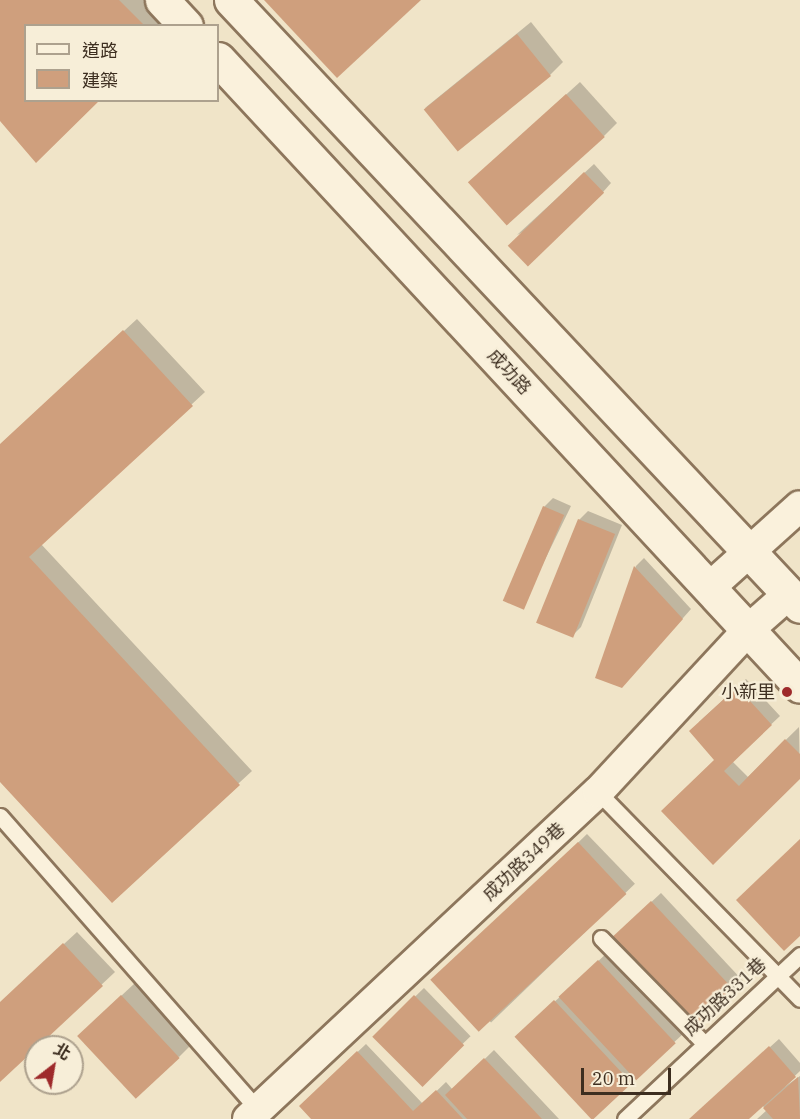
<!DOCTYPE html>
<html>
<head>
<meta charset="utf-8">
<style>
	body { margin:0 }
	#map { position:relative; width:800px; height:1119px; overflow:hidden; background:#f0e4c8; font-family:"IBM Plex Serif","Noto Sans TC",serif }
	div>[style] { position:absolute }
	.shadow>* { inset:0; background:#0003; transform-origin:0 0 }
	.building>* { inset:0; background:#cf9f7d; transform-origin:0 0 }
	.roads { filter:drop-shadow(2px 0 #8d765c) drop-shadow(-2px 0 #8d765c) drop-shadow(0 2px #8d765c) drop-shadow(0 -2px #8d765c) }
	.lane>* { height:15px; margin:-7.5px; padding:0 7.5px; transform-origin:7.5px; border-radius:7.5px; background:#faf1dc }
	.street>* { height:30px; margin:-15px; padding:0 15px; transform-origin:15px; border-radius:15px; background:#faf1dc }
	.secondary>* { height:33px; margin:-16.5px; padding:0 16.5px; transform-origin:16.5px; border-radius:16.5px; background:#faf1dc }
	.dots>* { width:16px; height:16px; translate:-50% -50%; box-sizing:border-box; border:3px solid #f7eed8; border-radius:50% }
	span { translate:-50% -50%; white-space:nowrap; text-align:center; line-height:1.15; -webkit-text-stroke:4.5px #f7eed8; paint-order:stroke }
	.street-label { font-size:18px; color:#3d2e20 }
	.poi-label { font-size:18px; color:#3d2e20 }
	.right { translate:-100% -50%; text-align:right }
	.legend { position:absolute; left:24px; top:24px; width:195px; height:78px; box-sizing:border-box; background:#f7eed8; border:2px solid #ada18e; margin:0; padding:8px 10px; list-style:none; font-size:18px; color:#3d2e20 }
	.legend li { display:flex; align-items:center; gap:12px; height:30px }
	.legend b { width:30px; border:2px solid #ada18e }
	.north { position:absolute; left:24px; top:1035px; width:60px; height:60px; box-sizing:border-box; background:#f7eed8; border:2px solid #ada18e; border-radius:50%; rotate:31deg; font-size:16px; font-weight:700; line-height:24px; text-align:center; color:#3d2e20 }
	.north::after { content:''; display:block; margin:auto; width:21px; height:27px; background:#9e2a2b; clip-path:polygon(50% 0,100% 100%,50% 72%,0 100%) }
	.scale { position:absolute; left:581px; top:1068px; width:90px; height:27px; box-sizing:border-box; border:3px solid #3d2e20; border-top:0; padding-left:8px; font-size:18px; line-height:21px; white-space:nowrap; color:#3d2e20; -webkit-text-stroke:4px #f7eed8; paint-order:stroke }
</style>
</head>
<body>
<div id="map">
	<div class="shadow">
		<div style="clip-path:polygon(0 0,152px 0,173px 26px,26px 26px,26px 100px,0 119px)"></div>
		<div style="clip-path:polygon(531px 22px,563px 62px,550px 75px,425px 108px)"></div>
		<div style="clip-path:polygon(580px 82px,617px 123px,604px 136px,483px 170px)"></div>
		<div style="clip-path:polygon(594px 164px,611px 183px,603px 192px,517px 235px)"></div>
		<div style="clip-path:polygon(137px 319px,205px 392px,41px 544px,252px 771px,112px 900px,0 780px,0 445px)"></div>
		<div style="clip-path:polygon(553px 498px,571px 506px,522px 607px,544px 507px)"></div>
		<div style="clip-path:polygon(588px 511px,622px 525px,581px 627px,572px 636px,579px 520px)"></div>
		<div style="clip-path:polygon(644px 558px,691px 609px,631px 677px,597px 677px,636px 566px)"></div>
		<div style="clip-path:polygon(746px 679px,780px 716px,732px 761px,748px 777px,799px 727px,800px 777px,713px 863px,716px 760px,699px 722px)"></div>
		<div style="left:587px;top:834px;width:69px;height:200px;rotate:46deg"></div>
		<div style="left:661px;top:893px;width:120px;height:66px;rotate:47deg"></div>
		<div style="clip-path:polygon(77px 932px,115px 972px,0 1080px,0 1003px)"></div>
		<div style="left:608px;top:952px;width:111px;height:125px;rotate:47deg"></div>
		<div style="clip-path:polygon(135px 983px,192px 1044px,179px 1057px,92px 1023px)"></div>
		<div style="left:424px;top:988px;width:67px;height:69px;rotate:46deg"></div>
		<div style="clip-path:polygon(779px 1039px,800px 1063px,800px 1071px,780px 1090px,800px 1076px,800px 1119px,757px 1119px,767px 1110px,762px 1105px,747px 1119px,690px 1119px)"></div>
		<div style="clip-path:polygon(366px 1044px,423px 1104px,446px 1082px,453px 1090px,494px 1050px,559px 1119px,312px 1119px,310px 1097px)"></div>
	</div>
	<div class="building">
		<div style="clip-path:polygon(0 0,119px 0,145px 26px,26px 26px,26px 100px,100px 100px,36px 163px,0 121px)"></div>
		<div style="clip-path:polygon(264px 0,421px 0,337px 78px)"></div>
		<div style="left:517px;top:34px;width:54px;height:120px;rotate:51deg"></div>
		<div style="left:566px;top:94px;width:58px;height:132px;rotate:48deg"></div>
		<div style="left:584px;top:172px;width:29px;height:106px;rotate:46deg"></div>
		<div style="clip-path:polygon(123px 330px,193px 406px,29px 557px,240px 785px,112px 903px,0 782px,0 444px)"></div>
		<div style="left:543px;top:506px;width:23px;height:103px;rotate:23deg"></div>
		<div style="left:578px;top:519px;width:40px;height:112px;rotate:22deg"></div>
		<div style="clip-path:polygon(634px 566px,683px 619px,622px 688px,595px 678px)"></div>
		<div style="clip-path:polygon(737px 687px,772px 725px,724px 771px,739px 786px,785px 739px,800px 754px,800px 779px,713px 865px,661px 811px,714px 760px,689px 731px)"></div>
		<div style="clip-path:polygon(800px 839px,800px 936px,784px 951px,736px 900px)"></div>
		<div style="left:578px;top:842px;width:71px;height:202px;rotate:47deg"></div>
		<div style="left:651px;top:901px;width:123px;height:54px;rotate:47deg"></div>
		<div style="clip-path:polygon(63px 943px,103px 986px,0 1082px,0 1002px)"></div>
		<div style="left:598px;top:960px;width:114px;height:54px;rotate:47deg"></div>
		<div style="left:121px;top:995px;width:86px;height:60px;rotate:47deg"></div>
		<div style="left:414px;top:995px;width:71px;height:59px;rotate:45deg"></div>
		<div style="left:554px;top:1000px;width:114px;height:54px;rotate:47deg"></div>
		<div style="clip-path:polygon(769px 1046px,796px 1077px,777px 1094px,749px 1119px,689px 1119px)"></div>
		<div style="clip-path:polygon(357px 1051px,413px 1111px,436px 1090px,463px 1119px,311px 1119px,299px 1106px)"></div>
		<div style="clip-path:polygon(484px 1058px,527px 1103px,542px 1119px,467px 1119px,445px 1095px)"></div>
		<div style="clip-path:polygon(798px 1077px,800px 1119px,773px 1119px,763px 1108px)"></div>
	</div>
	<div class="roads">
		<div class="lane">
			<div style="left:598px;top:792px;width:289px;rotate:45.7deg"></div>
			<div style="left:0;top:816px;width:391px;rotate:48.7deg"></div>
			<div style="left:601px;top:938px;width:147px;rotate:45.6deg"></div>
			<div style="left:625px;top:1119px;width:240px;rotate:-43.1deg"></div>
		</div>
		<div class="street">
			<div style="left:709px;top:588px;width:122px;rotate:-42deg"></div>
			<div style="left:248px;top:1119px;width:479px;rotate:-43.1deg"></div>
			<div style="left:598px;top:792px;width:221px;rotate:-47.2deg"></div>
			<div style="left:748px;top:630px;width:55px;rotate:-41.3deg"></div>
		</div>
		<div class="secondary">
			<div style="left:162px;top:0;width:35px;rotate:47deg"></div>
			<div style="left:231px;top:0;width:831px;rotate:46.8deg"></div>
			<div style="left:218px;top:59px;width:855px;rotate:47.13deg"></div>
		</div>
	</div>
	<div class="dots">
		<div style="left:787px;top:692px;background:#9e2a2b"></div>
	</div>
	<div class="street-label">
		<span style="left:509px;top:372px;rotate:47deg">成功路</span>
		<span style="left:524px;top:862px;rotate:-43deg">成功路349巷</span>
		<span style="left:725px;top:997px;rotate:-43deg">成功路331巷</span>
	</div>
	<div class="poi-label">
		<span class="right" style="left:775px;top:692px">小新里</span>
	</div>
	<ul class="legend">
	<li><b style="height:8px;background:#faf1dc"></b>道路</li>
	<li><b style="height:16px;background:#cf9f7d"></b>建築</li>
	</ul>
	<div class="north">北</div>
	<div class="scale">20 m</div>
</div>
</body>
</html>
